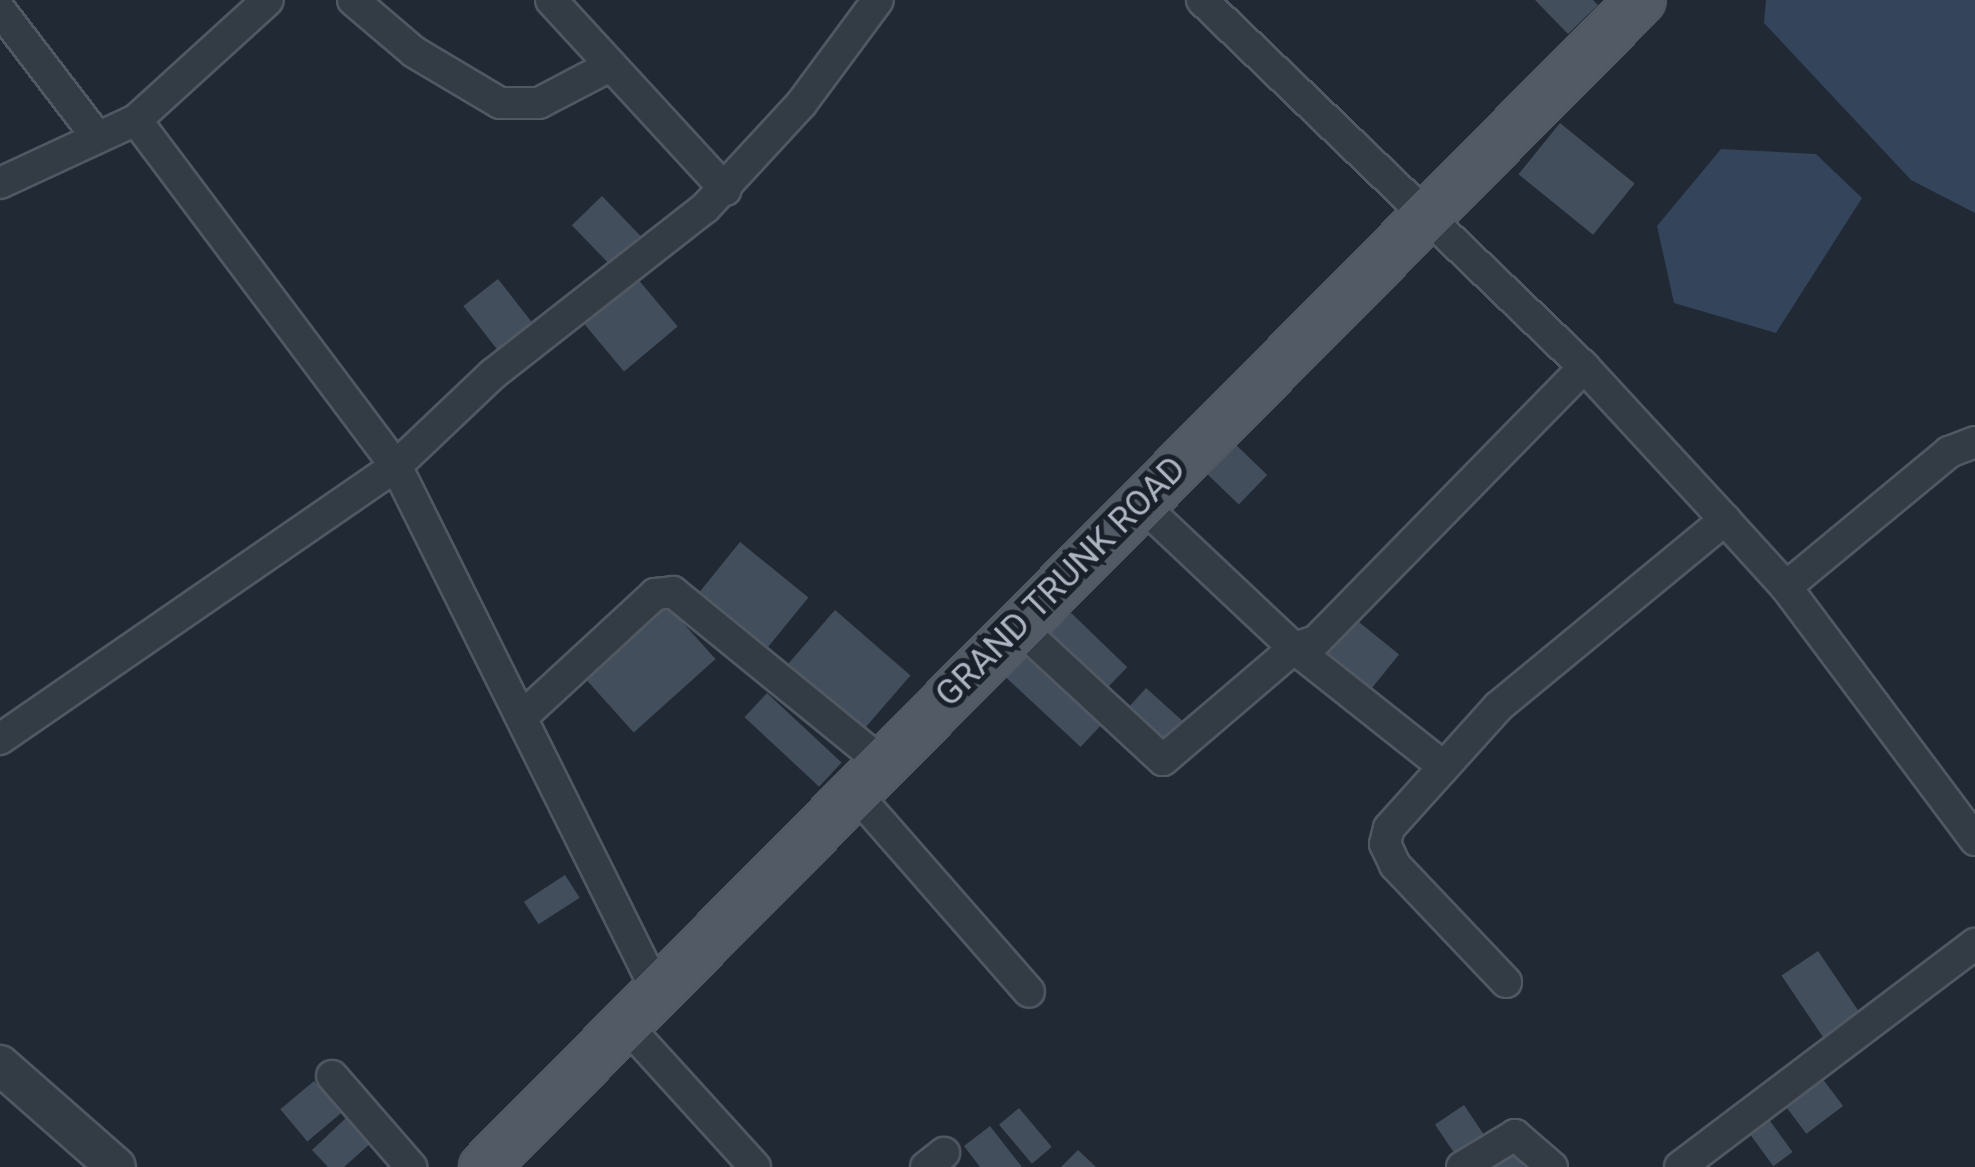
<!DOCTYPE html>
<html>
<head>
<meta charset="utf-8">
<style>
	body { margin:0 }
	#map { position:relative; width:1975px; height:1167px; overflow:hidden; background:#202934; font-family:Roboto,sans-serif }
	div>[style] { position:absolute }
	.water>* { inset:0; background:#34445b }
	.building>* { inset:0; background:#434e5c; transform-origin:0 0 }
	.roads { filter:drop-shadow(2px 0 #505863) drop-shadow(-2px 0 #505863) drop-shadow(0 2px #505863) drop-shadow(0 -2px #505863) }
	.minor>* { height:30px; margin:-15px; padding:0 15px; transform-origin:15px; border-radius:15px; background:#333b45 }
	.tertiary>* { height:38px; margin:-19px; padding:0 19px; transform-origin:19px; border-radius:19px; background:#333b45 }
	.primary>* { height:48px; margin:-24px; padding:0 24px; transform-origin:24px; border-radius:24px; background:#515a65 }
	span { translate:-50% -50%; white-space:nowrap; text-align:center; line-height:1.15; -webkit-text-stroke:10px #192029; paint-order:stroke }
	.street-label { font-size:35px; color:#adb5c2 }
</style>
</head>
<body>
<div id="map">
	<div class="water">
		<div style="clip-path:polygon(1766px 0,1975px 0,1975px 213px,1911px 180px,1764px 23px)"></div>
		<div style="clip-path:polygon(1721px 149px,1816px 154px,1862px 198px,1776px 333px,1674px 303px,1657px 226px)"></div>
	</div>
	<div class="building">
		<div style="clip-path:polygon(1535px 0,1593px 0,1598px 5px,1568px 34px)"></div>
		<div style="left:1560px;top:123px;width:96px;height:66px;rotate:39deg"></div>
		<div style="left:602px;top:196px;width:58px;height:42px;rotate:46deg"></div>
		<div style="left:632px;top:272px;width:71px;height:70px;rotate:50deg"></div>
		<div style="left:498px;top:279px;width:61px;height:44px;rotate:52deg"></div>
		<div style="left:1232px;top:441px;width:49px;height:41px;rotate:44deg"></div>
		<div style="left:740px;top:542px;width:88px;height:64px;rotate:39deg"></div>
		<div style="left:666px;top:604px;width:74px;height:110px;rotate:48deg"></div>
		<div style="left:1064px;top:606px;width:88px;height:34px;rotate:44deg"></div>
		<div style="left:835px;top:610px;width:100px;height:75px;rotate:41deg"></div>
		<div style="left:1354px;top:618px;width:58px;height:55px;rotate:39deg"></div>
		<div style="left:1029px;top:647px;width:106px;height:38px;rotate:43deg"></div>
		<div style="left:1146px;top:688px;width:58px;height:30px;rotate:42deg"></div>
		<div style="left:767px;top:693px;width:102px;height:33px;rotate:43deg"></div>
		<div style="left:565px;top:875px;width:27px;height:49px;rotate:57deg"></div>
		<div style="left:1818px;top:951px;width:77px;height:44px;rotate:56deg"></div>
		<div style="left:1819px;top:1074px;width:40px;height:46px;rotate:53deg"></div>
		<div style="left:314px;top:1081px;width:42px;height:44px;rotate:50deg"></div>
		<div style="left:1464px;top:1105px;width:40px;height:35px;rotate:56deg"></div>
		<div style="left:1019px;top:1108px;width:51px;height:26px;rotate:50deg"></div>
		<div style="left:1765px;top:1114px;width:47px;height:24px;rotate:54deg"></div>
		<div style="clip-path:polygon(347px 1117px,371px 1143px,344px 1167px,328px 1167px,312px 1150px)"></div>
		<div style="clip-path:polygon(990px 1126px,1022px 1167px,980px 1167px,964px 1146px)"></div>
		<div style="clip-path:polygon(1507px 1143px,1524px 1167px,1472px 1167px)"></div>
		<div style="clip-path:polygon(1078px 1150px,1096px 1167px,1061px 1167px)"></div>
	</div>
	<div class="roads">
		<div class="minor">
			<div style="left:353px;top:0;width:80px;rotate:40.4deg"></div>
			<div style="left:414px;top:52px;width:100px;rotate:30.7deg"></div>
			<div style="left:500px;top:103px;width:39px"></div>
			<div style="left:539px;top:103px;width:78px;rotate:-27.6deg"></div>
			<div style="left:551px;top:0;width:258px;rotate:47.4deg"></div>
			<div style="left:1202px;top:0;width:530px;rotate:43.85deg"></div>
			<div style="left:1584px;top:367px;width:208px;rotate:47.3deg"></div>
			<div style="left:1725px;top:520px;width:91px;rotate:47.7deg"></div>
			<div style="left:1786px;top:587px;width:316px;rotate:53.2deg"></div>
			<div style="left:0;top:10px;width:160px;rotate:52.6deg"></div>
			<div style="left:136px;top:120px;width:433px;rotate:53.1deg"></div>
			<div style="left:396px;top:466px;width:586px;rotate:63.57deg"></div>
			<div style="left:0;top:183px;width:150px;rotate:-24.9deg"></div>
			<div style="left:136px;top:120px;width:178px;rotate:-42.3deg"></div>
			<div style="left:1139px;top:502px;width:213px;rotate:43.3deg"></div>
			<div style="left:1294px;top:648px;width:191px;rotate:38.4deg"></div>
			<div style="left:1786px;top:587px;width:212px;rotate:-39.6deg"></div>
			<div style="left:1949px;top:452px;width:28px;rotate:-21deg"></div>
			<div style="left:1016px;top:624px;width:200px;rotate:42.8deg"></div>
			<div style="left:1163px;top:760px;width:172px;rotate:-40.5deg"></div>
			<div style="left:1294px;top:648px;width:23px;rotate:-18deg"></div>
			<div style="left:1316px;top:641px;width:383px;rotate:-45.6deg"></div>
			<div style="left:523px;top:716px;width:180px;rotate:-42.7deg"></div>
			<div style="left:655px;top:594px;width:18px;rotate:-6deg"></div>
			<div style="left:673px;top:592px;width:271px;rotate:39.2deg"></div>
			<div style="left:0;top:739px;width:481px;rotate:-34.6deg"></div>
			<div style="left:396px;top:466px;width:134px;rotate:-43.5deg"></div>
			<div style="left:493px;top:374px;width:269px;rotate:-38.1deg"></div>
			<div style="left:705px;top:208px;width:142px;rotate:-47.3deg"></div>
			<div style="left:801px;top:104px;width:129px;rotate:-53.5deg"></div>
			<div style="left:855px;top:793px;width:264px;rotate:48.8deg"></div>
			<div style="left:1506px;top:982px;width:161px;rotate:-133.5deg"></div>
			<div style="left:1395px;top:865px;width:23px;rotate:-115deg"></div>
			<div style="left:1385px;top:844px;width:16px;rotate:-76deg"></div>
			<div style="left:1389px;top:828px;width:164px;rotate:-48deg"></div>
			<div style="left:1499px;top:706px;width:293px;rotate:-39.5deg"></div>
			<div style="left:625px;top:1024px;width:193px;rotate:47.7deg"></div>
			<div style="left:332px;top:1076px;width:121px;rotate:49deg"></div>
			<div style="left:926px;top:1167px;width:23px;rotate:-38deg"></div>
			<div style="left:1462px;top:1167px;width:62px;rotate:-31.1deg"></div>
			<div style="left:1515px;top:1135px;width:49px;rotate:40.9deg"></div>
			<div style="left:1680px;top:1167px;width:370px;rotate:-37.1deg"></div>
		</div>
		<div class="tertiary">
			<div style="left:0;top:1065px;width:154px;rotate:41.3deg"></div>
		</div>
		<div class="primary">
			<div style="left:484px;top:1167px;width:1643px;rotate:-45.25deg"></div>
		</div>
	</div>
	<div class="street-label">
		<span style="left:1061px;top:582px;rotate:-45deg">GRAND TRUNK ROAD</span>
	</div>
</div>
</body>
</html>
